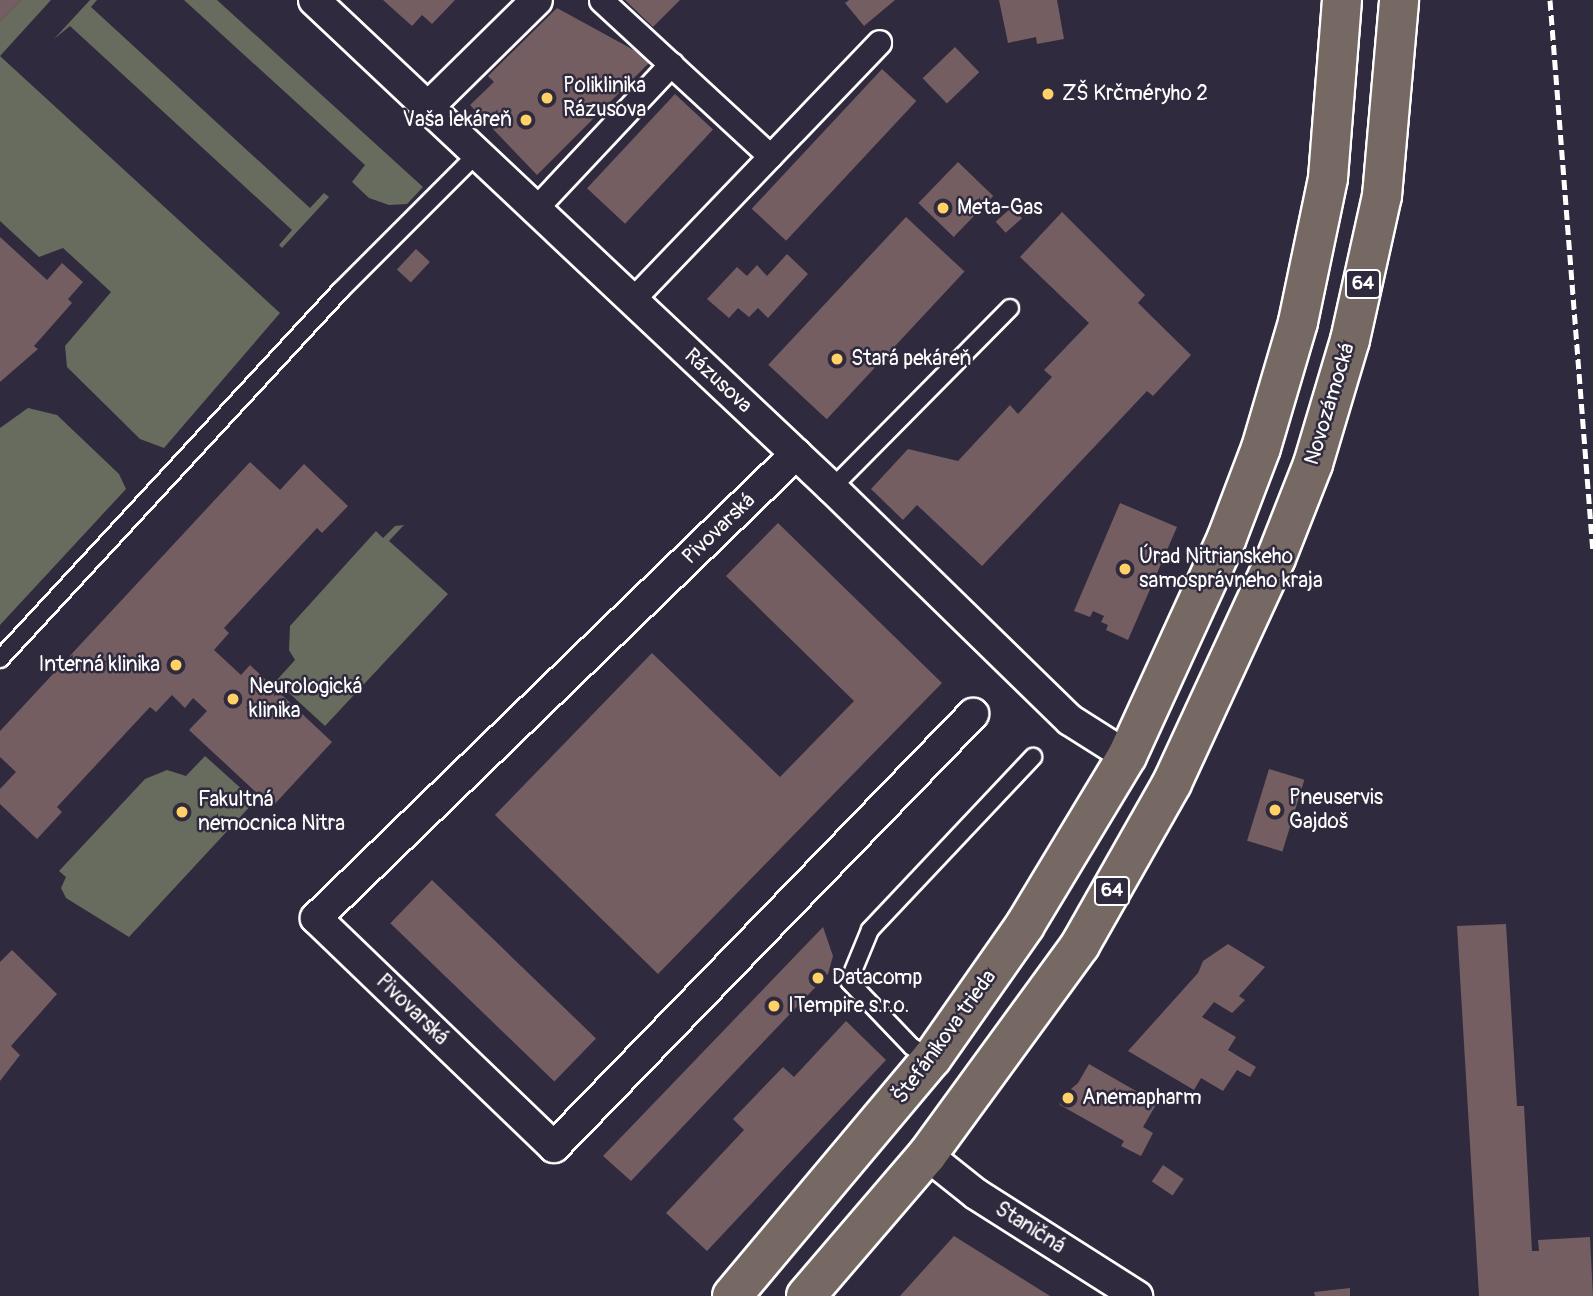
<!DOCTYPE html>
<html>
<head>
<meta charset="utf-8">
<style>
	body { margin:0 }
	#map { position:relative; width:1593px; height:1296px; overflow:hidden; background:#2f2a3d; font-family:Pangolin,sans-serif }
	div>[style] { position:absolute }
	.green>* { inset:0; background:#686c5e }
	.building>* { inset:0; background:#745e62; transform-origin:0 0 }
	.roads { filter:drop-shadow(2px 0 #fff) drop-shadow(-2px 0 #fff) drop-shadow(0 2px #fff) drop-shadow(0 -2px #fff) }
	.service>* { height:16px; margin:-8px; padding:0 8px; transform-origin:8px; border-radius:8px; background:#2f2a3d }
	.pedestrian>* { height:23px; margin:-11.5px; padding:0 11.5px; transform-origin:11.5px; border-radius:11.5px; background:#2f2a3d }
	.minor>* { height:30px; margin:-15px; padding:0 15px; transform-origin:15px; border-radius:15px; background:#2f2a3d }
	.primary>* { height:38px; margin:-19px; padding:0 19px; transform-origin:19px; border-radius:19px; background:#766964 }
	.rail>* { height:5px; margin-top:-2.5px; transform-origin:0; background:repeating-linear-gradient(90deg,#fff 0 10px,transparent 0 15px) }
	.dots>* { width:19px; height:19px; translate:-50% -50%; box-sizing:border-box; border:4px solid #2f2a3d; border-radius:50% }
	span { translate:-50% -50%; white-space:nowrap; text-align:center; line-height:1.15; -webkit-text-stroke:5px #2f2a3d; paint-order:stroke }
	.shield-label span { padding:2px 5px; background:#2f2a3d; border:2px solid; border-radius:5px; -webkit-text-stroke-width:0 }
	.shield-label { font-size:19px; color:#fff; font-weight:700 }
	.poi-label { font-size:21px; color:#fff }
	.left { translate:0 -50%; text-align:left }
	.right { translate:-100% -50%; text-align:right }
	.street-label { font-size:21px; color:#fff }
</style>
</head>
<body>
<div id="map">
	<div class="green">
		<div style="clip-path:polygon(21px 0,51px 0,0 56px,0 21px)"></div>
		<div style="clip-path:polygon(90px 0,97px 0,91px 7px,310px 208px,324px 193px,329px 197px,282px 248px,279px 245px,292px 230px,70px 26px,54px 39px)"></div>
		<div style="clip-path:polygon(184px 0,217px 0,423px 187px,407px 204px,389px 205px,369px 198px,352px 182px,365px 165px)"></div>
		<div style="clip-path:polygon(0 56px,280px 313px,164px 448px,140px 439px,67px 367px,65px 346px,111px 292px,63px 248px,39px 257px,0 221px)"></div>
		<div style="clip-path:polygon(28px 408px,57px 415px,119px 474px,126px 489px,0 625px,0 428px)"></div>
		<div style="clip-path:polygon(404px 525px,389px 541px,448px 594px,325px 726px,276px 681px,295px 660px,289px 650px,290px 626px,376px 531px,383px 538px,395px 526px)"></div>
		<div style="clip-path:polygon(205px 756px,255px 801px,129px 937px,66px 898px,61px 888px,66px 877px,59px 871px,145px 779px,167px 770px,186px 776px)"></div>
	</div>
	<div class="building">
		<div style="clip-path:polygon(0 0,21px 0,0 21px)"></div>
		<div style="clip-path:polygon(383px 0,455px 0,432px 24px,422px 15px,412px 26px)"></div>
		<div style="clip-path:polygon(625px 0,680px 0,653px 27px)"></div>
		<div style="clip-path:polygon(849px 0,895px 0,864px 26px,845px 3px)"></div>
		<div style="clip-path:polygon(999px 0,1057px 0,1064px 39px,1037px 44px,1036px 37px,1008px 43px)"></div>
		<div style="clip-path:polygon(557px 8px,652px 60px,537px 175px,470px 105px,494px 82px,488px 76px)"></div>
		<div style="left:955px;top:47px;width:35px;height:45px;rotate:46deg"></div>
		<div style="left:882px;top:69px;width:47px;height:191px;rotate:43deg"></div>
		<div style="left:675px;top:94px;width:52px;height:129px;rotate:43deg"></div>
		<div style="left:958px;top:162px;width:49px;height:57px;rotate:44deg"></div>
		<div style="left:1012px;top:207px;width:15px;height:22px;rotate:48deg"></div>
		<div style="clip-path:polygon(1062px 212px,1145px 295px,1138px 303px,1191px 355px,1153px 396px,1147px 391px,982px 566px,917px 505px,903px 520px,871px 489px,908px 449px,958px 461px,1010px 405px,1018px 414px,1052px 377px,1044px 370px,1089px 323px,1020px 257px)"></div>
		<div style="left:906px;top:217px;width:80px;height:202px;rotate:43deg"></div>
		<div style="clip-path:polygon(0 237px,47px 280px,62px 263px,83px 282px,68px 299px,72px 303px,34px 346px,38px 349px,0 382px)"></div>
		<div style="left:416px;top:249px;width:19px;height:28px;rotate:43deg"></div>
		<div style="clip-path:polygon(787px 254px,808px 274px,768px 318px,758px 308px,749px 317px,738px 308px,729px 318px,707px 299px,737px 267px,747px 276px,757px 265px,767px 276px)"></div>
		<div style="clip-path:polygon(250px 462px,280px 490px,304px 464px,348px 506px,322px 533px,317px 528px,224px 628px,229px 633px,214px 650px,241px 675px,250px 665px,332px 742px,272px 807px,189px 730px,207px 711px,193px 698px,185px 708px,172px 695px,156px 712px,150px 707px,57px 807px,62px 812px,37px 839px,0 804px,0 789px,16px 772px,0 757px,0 731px)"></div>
		<div style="clip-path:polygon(1120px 503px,1177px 527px,1128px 640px,1106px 630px,1108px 625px,1101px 622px,1104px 616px,1093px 611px,1090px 617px,1074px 611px)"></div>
		<div style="clip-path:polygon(778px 523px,942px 683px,658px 974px,495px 815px,652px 653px,780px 777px,854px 701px,726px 576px)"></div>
		<div style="left:1269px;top:769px;width:37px;height:75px;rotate:17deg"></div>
		<div style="left:432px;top:880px;width:228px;height:60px;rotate:44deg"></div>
		<div style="clip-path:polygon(1506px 924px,1517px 1106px,1524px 1106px,1532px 1251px,1539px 1251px,1538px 1240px,1590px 1237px,1593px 1296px,1479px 1296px,1457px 926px)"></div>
		<div style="clip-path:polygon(823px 927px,833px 956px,828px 974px,631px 1181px,603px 1156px)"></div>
		<div style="clip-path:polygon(1228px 944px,1265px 967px,1239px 996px,1245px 1000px,1232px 1013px,1214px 1002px,1202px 1017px,1236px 1037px,1228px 1050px,1256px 1067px,1250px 1077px,1237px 1070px,1223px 1091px,1201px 1078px,1194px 1090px,1128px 1051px,1198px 973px,1203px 961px)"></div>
		<div style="clip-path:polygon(12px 950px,57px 994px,11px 1046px,20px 1055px,0 1081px,0 962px)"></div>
		<div style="clip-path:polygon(846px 1021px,886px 1060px,707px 1251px,666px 1213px,744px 1130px,733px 1119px,783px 1067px,794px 1077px)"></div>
		<div style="clip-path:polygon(1089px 1064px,1157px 1103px,1143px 1127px,1153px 1133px,1141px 1156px,1121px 1146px,1124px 1141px,1060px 1105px,1059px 1099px,1078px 1083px)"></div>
		<div style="left:1163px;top:1165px;width:25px;height:20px;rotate:34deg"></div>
		<div style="clip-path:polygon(954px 1236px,1050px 1296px,900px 1296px)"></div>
		<div style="clip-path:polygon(1350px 1288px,1350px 1296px,1315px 1296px,1314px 1292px)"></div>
	</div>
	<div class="roads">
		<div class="service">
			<div style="left:832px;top:488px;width:253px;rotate:-45.3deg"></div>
			<div style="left:0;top:659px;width:501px;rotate:-47.26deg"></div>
			<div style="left:340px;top:291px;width:194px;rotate:-45deg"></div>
			<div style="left:932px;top:1058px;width:23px;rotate:-151deg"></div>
			<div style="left:912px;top:1047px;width:91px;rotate:-133.7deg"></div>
			<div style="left:849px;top:981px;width:55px;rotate:-67.6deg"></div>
			<div style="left:870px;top:930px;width:238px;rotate:-46.7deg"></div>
		</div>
		<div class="pedestrian">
			<div style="left:601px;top:0;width:230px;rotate:42.7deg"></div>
			<div style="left:535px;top:209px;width:199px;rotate:-46.8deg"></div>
			<div style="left:632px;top:300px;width:357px;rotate:-46.2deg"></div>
		</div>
		<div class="minor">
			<div style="left:314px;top:0;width:712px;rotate:43.29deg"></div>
			<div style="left:832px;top:488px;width:332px;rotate:44.3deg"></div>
			<div style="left:1070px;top:720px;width:67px;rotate:32.3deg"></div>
			<div style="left:427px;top:108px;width:154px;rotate:-44.5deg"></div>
			<div style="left:796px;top:454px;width:668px;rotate:135.97deg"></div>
			<div style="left:316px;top:918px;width:330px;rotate:43.9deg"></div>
			<div style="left:554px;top:1147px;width:603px;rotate:-45.94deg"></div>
			<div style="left:927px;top:1155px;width:63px;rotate:38.5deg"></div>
			<div style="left:976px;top:1194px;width:191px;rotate:32.4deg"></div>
		</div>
		<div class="primary">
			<div style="left:732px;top:1296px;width:311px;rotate:-50deg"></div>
			<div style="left:932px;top:1058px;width:162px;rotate:-55deg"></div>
			<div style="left:1025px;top:925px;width:197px;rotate:-58.9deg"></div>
			<div style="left:1127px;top:756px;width:238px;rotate:-65.4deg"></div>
			<div style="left:1226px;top:540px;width:98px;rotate:-69.2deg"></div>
			<div style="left:1261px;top:448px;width:131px;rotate:-73.6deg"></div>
			<div style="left:1298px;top:322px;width:147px;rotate:-78.2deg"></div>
			<div style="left:1328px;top:178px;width:179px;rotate:-85.5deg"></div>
			<div style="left:806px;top:1296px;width:186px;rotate:-49.4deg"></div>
			<div style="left:927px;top:1155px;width:260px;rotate:-53.9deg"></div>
			<div style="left:1080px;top:945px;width:186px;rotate:-60.4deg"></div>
			<div style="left:1172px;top:783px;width:248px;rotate:-65.2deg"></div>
			<div style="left:1276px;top:558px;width:101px;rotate:-68.5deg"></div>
			<div style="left:1313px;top:464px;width:129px;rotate:-73.4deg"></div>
			<div style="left:1350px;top:340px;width:148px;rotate:-77.5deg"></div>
			<div style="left:1382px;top:196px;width:197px;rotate:-85deg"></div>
		</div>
	</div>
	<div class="rail">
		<div style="left:1550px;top:0;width:555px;rotate:85.55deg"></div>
	</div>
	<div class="dots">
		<div style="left:1048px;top:94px;background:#ffd166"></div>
		<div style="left:547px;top:98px;background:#ffd166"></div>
		<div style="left:526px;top:120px;background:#ffd166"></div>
		<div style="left:943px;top:208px;background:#ffd166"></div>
		<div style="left:837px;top:359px;background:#ffd166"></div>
		<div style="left:1125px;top:569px;background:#ffd166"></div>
		<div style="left:176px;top:665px;background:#ffd166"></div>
		<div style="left:233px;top:699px;background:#ffd166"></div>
		<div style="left:1275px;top:810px;background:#ffd166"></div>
		<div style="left:182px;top:812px;background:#ffd166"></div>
		<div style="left:818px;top:978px;background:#ffd166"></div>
		<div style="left:774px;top:1006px;background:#ffd166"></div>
		<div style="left:1068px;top:1098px;background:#ffd166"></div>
	</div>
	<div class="shield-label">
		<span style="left:1363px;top:284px">64</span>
		<span style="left:1112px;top:891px">64</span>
	</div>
	<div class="poi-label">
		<span class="left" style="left:563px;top:98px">Poliklinika<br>Rázusova</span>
		<span class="left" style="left:1062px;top:94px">ZŠ Krčméryho 2</span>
		<span class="right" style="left:512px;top:120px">Vaša lekáreň</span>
		<span class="left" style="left:957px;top:208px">Meta-Gas</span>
		<span class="left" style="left:851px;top:359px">Stará pekáreň</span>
		<span class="left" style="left:1139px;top:569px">Úrad Nitrianskeho<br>samosprávneho kraja</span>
		<span class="right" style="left:160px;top:665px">Interná klinika</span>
		<span class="left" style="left:249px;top:699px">Neurologická<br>klinika</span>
		<span class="left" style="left:1289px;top:810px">Pneuservis<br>Gajdoš</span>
		<span class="left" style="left:198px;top:812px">Fakultná<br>nemocnica Nitra</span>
		<span class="left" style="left:832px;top:978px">Datacomp</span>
		<span class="left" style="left:788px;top:1006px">ITempire s.r.o.</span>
		<span class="left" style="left:1082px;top:1098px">Anemapharm</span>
	</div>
	<div class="street-label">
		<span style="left:718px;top:381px;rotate:43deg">Rázusova</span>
		<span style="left:1330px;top:404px;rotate:-73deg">Novozámocká</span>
		<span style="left:719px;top:529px;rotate:-44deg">Pivovarská</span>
		<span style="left:412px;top:1010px;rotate:44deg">Pivovarská</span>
		<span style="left:945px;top:1037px;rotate:-54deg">Štefánikova trieda</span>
		<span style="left:1030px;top:1228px;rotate:32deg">Staničná</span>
	</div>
</div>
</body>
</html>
